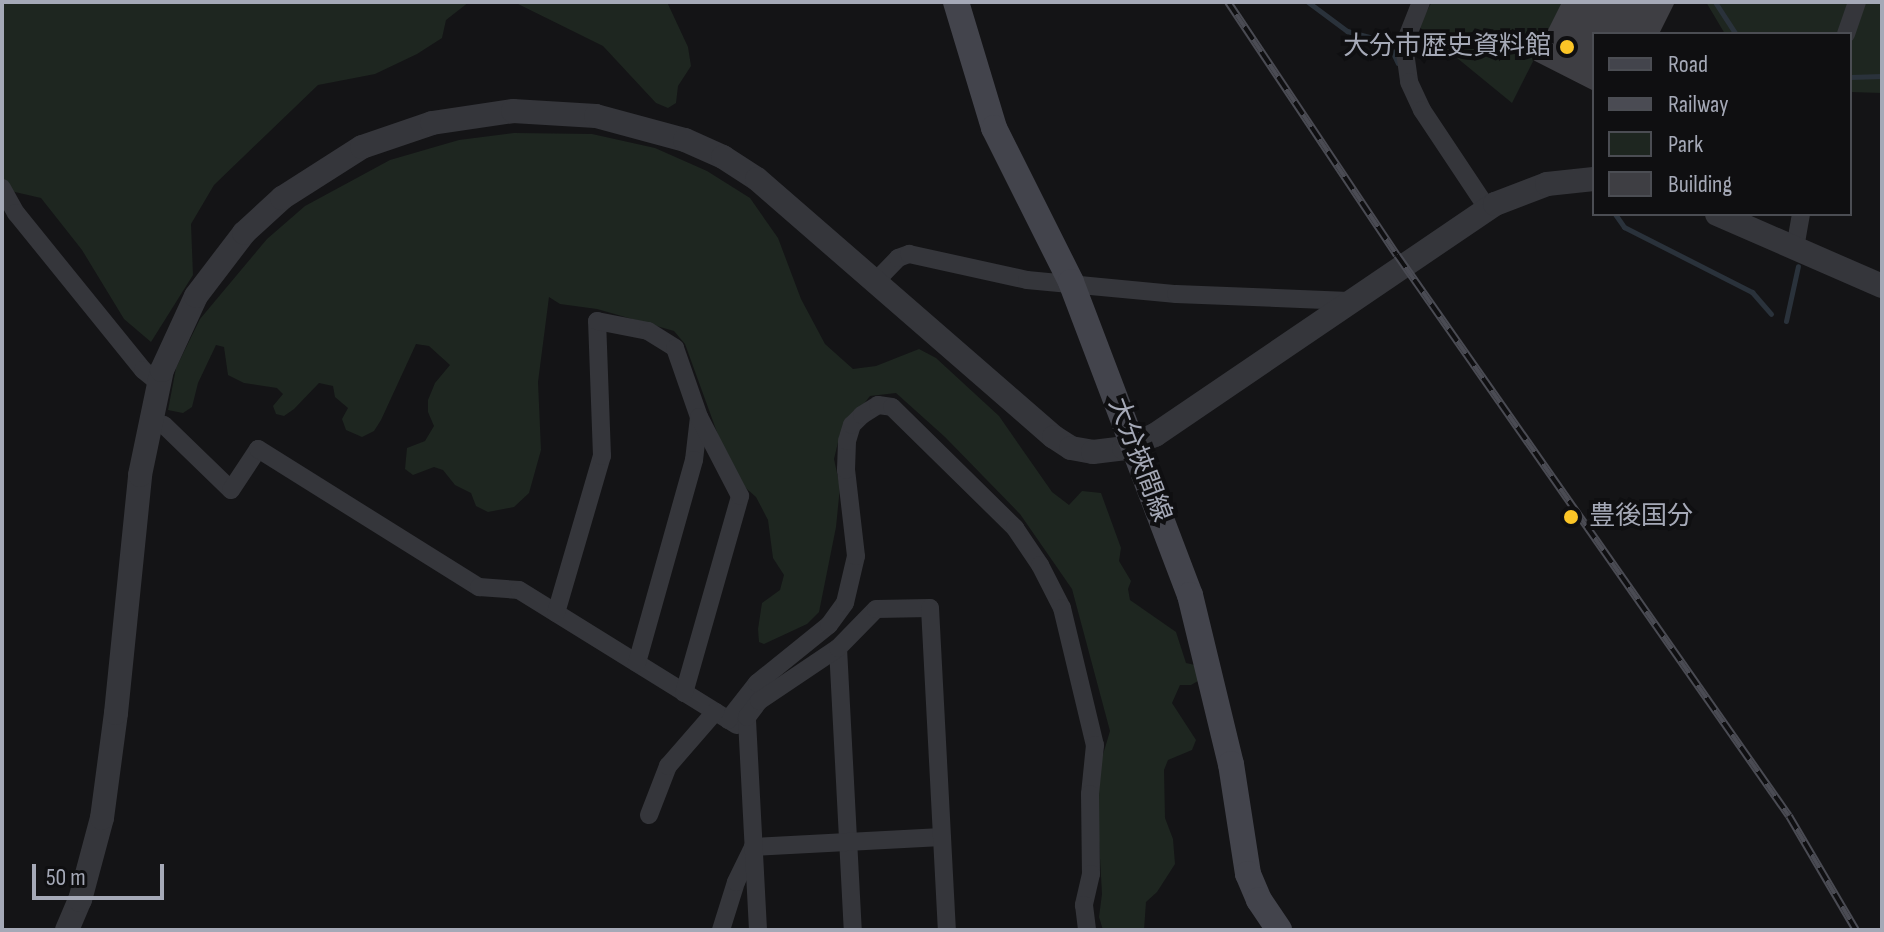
<!DOCTYPE html>
<html>
<head>
<meta charset="utf-8">
<style>
	body { margin:0 }
	#map { position:relative; width:1884px; height:932px; overflow:hidden; background:#141416; font-family:"Sofia Sans Condensed","Noto Sans JP",sans-serif }
	div>[style] { position:absolute }
	.green>* { inset:0; background:#1e2620 }
	.stream>* { height:5px; margin:-2.5px; padding:0 2.5px; transform-origin:2.5px; border-radius:2.5px; background:#2a323b }
	.building>* { inset:0; background:#3e3e43 }
	.minor>* { height:18px; margin:-9px; padding:0 9px; transform-origin:9px; border-radius:9px; background:#35363b }
	.tertiary>* { height:24px; margin:-12px; padding:0 12px; transform-origin:12px; border-radius:12px; background:#35363b }
	.secondary>* { height:26px; margin:-13px; padding:0 13px; transform-origin:13px; border-radius:13px; background:#43444c }
	.rail>* { height:8px; margin-top:-4px; transform-origin:0; background:repeating-linear-gradient(90deg,#0f0f11 0 15px,#4a4b53 0 30px); box-sizing:border-box; border-block:2px solid #4a4b53 }
	.dots>* { width:22px; height:22px; translate:-50% -50%; box-sizing:border-box; border:4px solid #0f0f11; border-radius:50% }
	span { translate:-50% -50%; white-space:nowrap; text-align:center; line-height:1.15; -webkit-text-stroke:8px #0f0f11; paint-order:stroke }
	.poi-label { font-size:26px; color:#a5a9b7 }
	.right { translate:-100% -50%; text-align:right }
	.left { translate:0 -50%; text-align:left }
	.street-label { font-size:26px; color:#a5a9b7 }
	.frame { position:absolute; inset:0; border:4px solid #a5a9b7; pointer-events:none }
	.legend { position:absolute; left:1592px; top:32px; width:260px; height:184px; box-sizing:border-box; background:#0f0f11; border:2px solid #4b4d53; margin:0; padding:10px 14px; list-style:none; font-size:24px; color:#a5a9b7 }
	.legend li { display:flex; align-items:center; gap:16px; height:40px }
	.legend b { width:40px; border:2px solid #4b4d53 }
	.scale { position:absolute; left:32px; top:864px; width:132px; height:36px; box-sizing:border-box; border:4px solid #a5a9b7; border-top:0; padding-left:10px; font-size:24px; line-height:28px; white-space:nowrap; color:#a5a9b7; -webkit-text-stroke:6px #0f0f11; paint-order:stroke }
</style>
</head>
<body>
<div id="map">
	<div class="green">
		<div style="clip-path:polygon(2px 2px,469px 2px,446px 20px,442px 38px,417px 54px,375px 74px,318px 85px,214px 185px,191px 224px,193px 275px,151px 342px,124px 319px,82px 250px,41px 198px,2px 189px)"></div>
		<div style="clip-path:polygon(514px 2px,667px 2px,688px 47px,691px 66px,678px 86px,676px 103px,668px 108px,656px 103px,603px 46px)"></div>
		<div style="clip-path:polygon(1432px 2px,1563px 2px,1512px 103px,1418px 26px)"></div>
		<div style="clip-path:polygon(1706px 2px,1882px 2px,1882px 93px,1850px 92px,1850px 34px,1725px 34px)"></div>
		<div style="clip-path:polygon(514px 133px,592px 134px,655px 148px,707px 171px,750px 198px,778px 238px,801px 299px,825px 344px,853px 369px,876px 366px,919px 349px,936px 358px,999px 416px,1052px 492px,1069px 505px,1082px 491px,1101px 493px,1121px 548px,1119px 561px,1131px 581px,1128px 589px,1130px 600px,1176px 632px,1186px 663px,1195px 665px,1198px 681px,1191px 685px,1180px 685px,1172px 703px,1196px 740px,1192px 750px,1168px 760px,1164px 770px,1165px 818px,1173px 839px,1175px 864px,1157px 892px,1146px 902px,1144px 930px,1103px 930px,1099px 917px,1102px 894px,1098px 822px,1099px 768px,1110px 731px,1072px 589px,1020px 514px,945px 437px,896px 393px,870px 396px,840px 434px,834px 459px,840px 487px,836px 527px,819px 612px,807px 624px,764px 644px,759px 642px,758px 629px,762px 603px,780px 590px,784px 575px,773px 558px,768px 520px,756px 497px,740px 483px,722px 446px,685px 344px,674px 331px,597px 309px,560px 304px,549px 297px,538px 382px,541px 450px,529px 493px,514px 507px,488px 512px,476px 506px,471px 493px,455px 485px,443px 470px,434px 467px,413px 475px,405px 469px,407px 448px,425px 441px,434px 426px,428px 412px,428px 400px,435px 383px,450px 365px,429px 346px,416px 344px,381px 420px,374px 431px,362px 437px,346px 430px,342px 419px,348px 408px,335px 397px,333px 386px,319px 383px,294px 409px,284px 416px,276px 414px,273px 406px,283px 394px,277px 388px,244px 383px,228px 375px,224px 347px,216px 345px,198px 383px,192px 407px,183px 413px,168px 410px,176px 368px,200px 319px,267px 239px,305px 206px,390px 160px,459px 140px)"></div>
	</div>
	<div class="stream">
		<div style="left:1308px;top:2px;width:49px;rotate:36.6deg"></div>
		<div style="left:1347px;top:31px;width:42px;rotate:15deg"></div>
		<div style="left:1388px;top:42px;width:23px;rotate:65deg"></div>
		<div style="left:1715px;top:2px;width:38px;rotate:57deg"></div>
		<div style="left:1850px;top:77px;width:32px;rotate:-2deg"></div>
		<div style="left:1615px;top:214px;width:16px;rotate:55deg"></div>
		<div style="left:1624px;top:227px;width:144px;rotate:26.9deg"></div>
		<div style="left:1752px;top:292px;width:29px;rotate:49deg"></div>
		<div style="left:1786px;top:321px;width:56px;rotate:-77.7deg"></div>
	</div>
	<div class="building">
		<div style="clip-path:polygon(1562px 2px,1675px 2px,1659px 34px,1594px 34px,1594px 91px,1533px 60px)"></div>
	</div>
	<div class="minor">
		<div style="left:1421px;top:2px;width:46px;rotate:111.6deg"></div>
		<div style="left:1404px;top:45px;width:37px;rotate:82deg"></div>
		<div style="left:1409px;top:82px;width:31px;rotate:65deg"></div>
		<div style="left:1422px;top:110px;width:118px;rotate:56.4deg"></div>
		<div style="left:1846px;top:34px;width:34px;rotate:-71deg"></div>
		<div style="left:2px;top:188px;width:29px;rotate:61deg"></div>
		<div style="left:16px;top:213px;width:202px;rotate:51deg"></div>
		<div style="left:143px;top:370px;width:19px;rotate:39deg"></div>
		<div style="left:1795px;top:248px;width:35px;rotate:-80deg"></div>
		<div style="left:876px;top:281px;width:32px;rotate:-46deg"></div>
		<div style="left:898px;top:258px;width:12px;rotate:-20deg"></div>
		<div style="left:909px;top:254px;width:121px;rotate:12.4deg"></div>
		<div style="left:1027px;top:280px;width:150px;rotate:5.4deg"></div>
		<div style="left:1176px;top:294px;width:173px;rotate:2.3deg"></div>
		<div style="left:149px;top:419px;width:16px;rotate:22deg"></div>
		<div style="left:164px;top:425px;width:93px;rotate:44.1deg"></div>
		<div style="left:231px;top:490px;width:49px;rotate:-56.6deg"></div>
		<div style="left:258px;top:449px;width:261px;rotate:32deg"></div>
		<div style="left:479px;top:587px;width:40px;rotate:4.3deg"></div>
		<div style="left:519px;top:590px;width:256px;rotate:31.8deg"></div>
		<div style="left:556px;top:613px;width:164px;rotate:-73.7deg"></div>
		<div style="left:602px;top:456px;width:135px;rotate:-92.1deg"></div>
		<div style="left:597px;top:321px;width:52px;rotate:11.1deg"></div>
		<div style="left:648px;top:331px;width:32px;rotate:32deg"></div>
		<div style="left:675px;top:348px;width:73px;rotate:70.8deg"></div>
		<div style="left:699px;top:417px;width:43px;rotate:96.6deg"></div>
		<div style="left:694px;top:460px;width:211px;rotate:105.7deg"></div>
		<div style="left:838px;top:648px;width:282px;rotate:87deg"></div>
		<div style="left:684px;top:693px;width:205px;rotate:-74.1deg"></div>
		<div style="left:740px;top:496px;width:89px;rotate:-117.4deg"></div>
		<div style="left:728px;top:720px;width:47px;rotate:-51.9deg"></div>
		<div style="left:757px;top:683px;width:92px;rotate:-38.9deg"></div>
		<div style="left:829px;top:625px;width:27px;rotate:-54deg"></div>
		<div style="left:845px;top:603px;width:48px;rotate:-76.8deg"></div>
		<div style="left:856px;top:556px;width:87px;rotate:-96.6deg"></div>
		<div style="left:846px;top:470px;width:29px;rotate:-88deg"></div>
		<div style="left:847px;top:441px;width:17px;rotate:-73deg"></div>
		<div style="left:852px;top:425px;width:14px;rotate:-45deg"></div>
		<div style="left:862px;top:415px;width:19px;rotate:-32deg"></div>
		<div style="left:878px;top:405px;width:14px;rotate:8deg"></div>
		<div style="left:892px;top:407px;width:173px;rotate:44.5deg"></div>
		<div style="left:1015px;top:528px;width:45px;rotate:56deg"></div>
		<div style="left:1040px;top:565px;width:48px;rotate:62.9deg"></div>
		<div style="left:1062px;top:608px;width:141px;rotate:76.5deg"></div>
		<div style="left:1095px;top:745px;width:49px;rotate:95.8deg"></div>
		<div style="left:1090px;top:794px;width:80px;rotate:89.3deg"></div>
		<div style="left:1091px;top:874px;width:32px;rotate:103deg"></div>
		<div style="left:1084px;top:905px;width:25px;rotate:83deg"></div>
		<div style="left:649px;top:815px;width:53px;rotate:-68.8deg"></div>
		<div style="left:668px;top:766px;width:72px;rotate:-49deg"></div>
		<div style="left:721px;top:930px;width:50px;rotate:-72.6deg"></div>
		<div style="left:736px;top:882px;width:39px;rotate:-64deg"></div>
		<div style="left:753px;top:847px;width:189px;rotate:-3deg"></div>
		<div style="left:758px;top:930px;width:213px;rotate:-93deg"></div>
		<div style="left:747px;top:717px;width:20px;rotate:-53deg"></div>
		<div style="left:759px;top:701px;width:95px;rotate:-33.9deg"></div>
		<div style="left:838px;top:648px;width:54px;rotate:-45.7deg"></div>
		<div style="left:876px;top:609px;width:54px;rotate:-1.1deg"></div>
		<div style="left:930px;top:608px;width:322px;rotate:87deg"></div>
	</div>
	<div class="tertiary">
		<div style="left:1717px;top:214px;width:180px;rotate:23.6deg"></div>
		<div style="left:67px;top:930px;width:33px;rotate:-67deg"></div>
		<div style="left:80px;top:900px;width:85px;rotate:-75deg"></div>
		<div style="left:102px;top:818px;width:106px;rotate:-82.4deg"></div>
		<div style="left:116px;top:713px;width:239px;rotate:-84.2deg"></div>
		<div style="left:140px;top:475px;width:107px;rotate:-78.2deg"></div>
		<div style="left:162px;top:370px;width:81px;rotate:-65.3deg"></div>
		<div style="left:196px;top:296px;width:79px;rotate:-52.7deg"></div>
		<div style="left:244px;top:233px;width:52px;rotate:-42.6deg"></div>
		<div style="left:282px;top:198px;width:95px;rotate:-32.5deg"></div>
		<div style="left:362px;top:147px;width:74px;rotate:-18.9deg"></div>
		<div style="left:432px;top:123px;width:82px;rotate:-8.4deg"></div>
		<div style="left:513px;top:111px;width:83px;rotate:3.4deg"></div>
		<div style="left:596px;top:116px;width:92px;rotate:15.1deg"></div>
		<div style="left:685px;top:140px;width:42px;rotate:24.1deg"></div>
		<div style="left:723px;top:157px;width:40px;rotate:32.9deg"></div>
		<div style="left:757px;top:179px;width:393px;rotate:41deg"></div>
		<div style="left:1054px;top:437px;width:20px;rotate:33deg"></div>
		<div style="left:1071px;top:448px;width:22px;rotate:10deg"></div>
		<div style="left:1093px;top:452px;width:31px;rotate:-7deg"></div>
		<div style="left:1124px;top:448px;width:34px;rotate:-23deg"></div>
		<div style="left:1155px;top:435px;width:411px;rotate:-34.2deg"></div>
		<div style="left:1495px;top:204px;width:56px;rotate:-21deg"></div>
		<div style="left:1547px;top:184px;width:47px;rotate:-6.1deg"></div>
	</div>
	<div class="secondary">
		<div style="left:956px;top:2px;width:132px;rotate:73.2deg"></div>
		<div style="left:994px;top:128px;width:172px;rotate:63.4deg"></div>
		<div style="left:1071px;top:282px;width:335px;rotate:69.2deg"></div>
		<div style="left:1190px;top:595px;width:174px;rotate:76.4deg"></div>
		<div style="left:1231px;top:764px;width:111px;rotate:81.2deg"></div>
		<div style="left:1248px;top:874px;width:28px;rotate:67deg"></div>
		<div style="left:1259px;top:900px;width:36px;rotate:56deg"></div>
	</div>
	<div class="rail">
		<div style="left:1228px;top:2px;width:304px;rotate:56.3deg"></div>
		<div style="left:1397px;top:255px;width:684px;rotate:55.06deg"></div>
		<div style="left:1789px;top:816px;width:132px;rotate:59.6deg"></div>
	</div>
	<div class="dots">
		<div style="left:1567px;top:47px;background:#fbc527"></div>
		<div style="left:1571px;top:517px;background:#fbc527"></div>
	</div>
	<div class="poi-label">
		<span class="right" style="left:1551px;top:47px">大分市歴史資料館</span>
		<span class="left" style="left:1589px;top:517px">豊後国分</span>
	</div>
	<div class="street-label">
		<span style="left:1139px;top:460px;rotate:69deg">大分挾間線</span>
	</div>
	<div class="frame"></div>
	<ul class="legend">
	<li><b style="height:10px;background:#43444c"></b>Road</li>
	<li><b style="height:10px;background:#4a4b53"></b>Railway</li>
	<li><b style="height:22px;background:#1e2620"></b>Park</li>
	<li><b style="height:22px;background:#3e3e43"></b>Building</li>
	</ul>
	<div class="scale">50 m</div>
</div>
</body>
</html>
